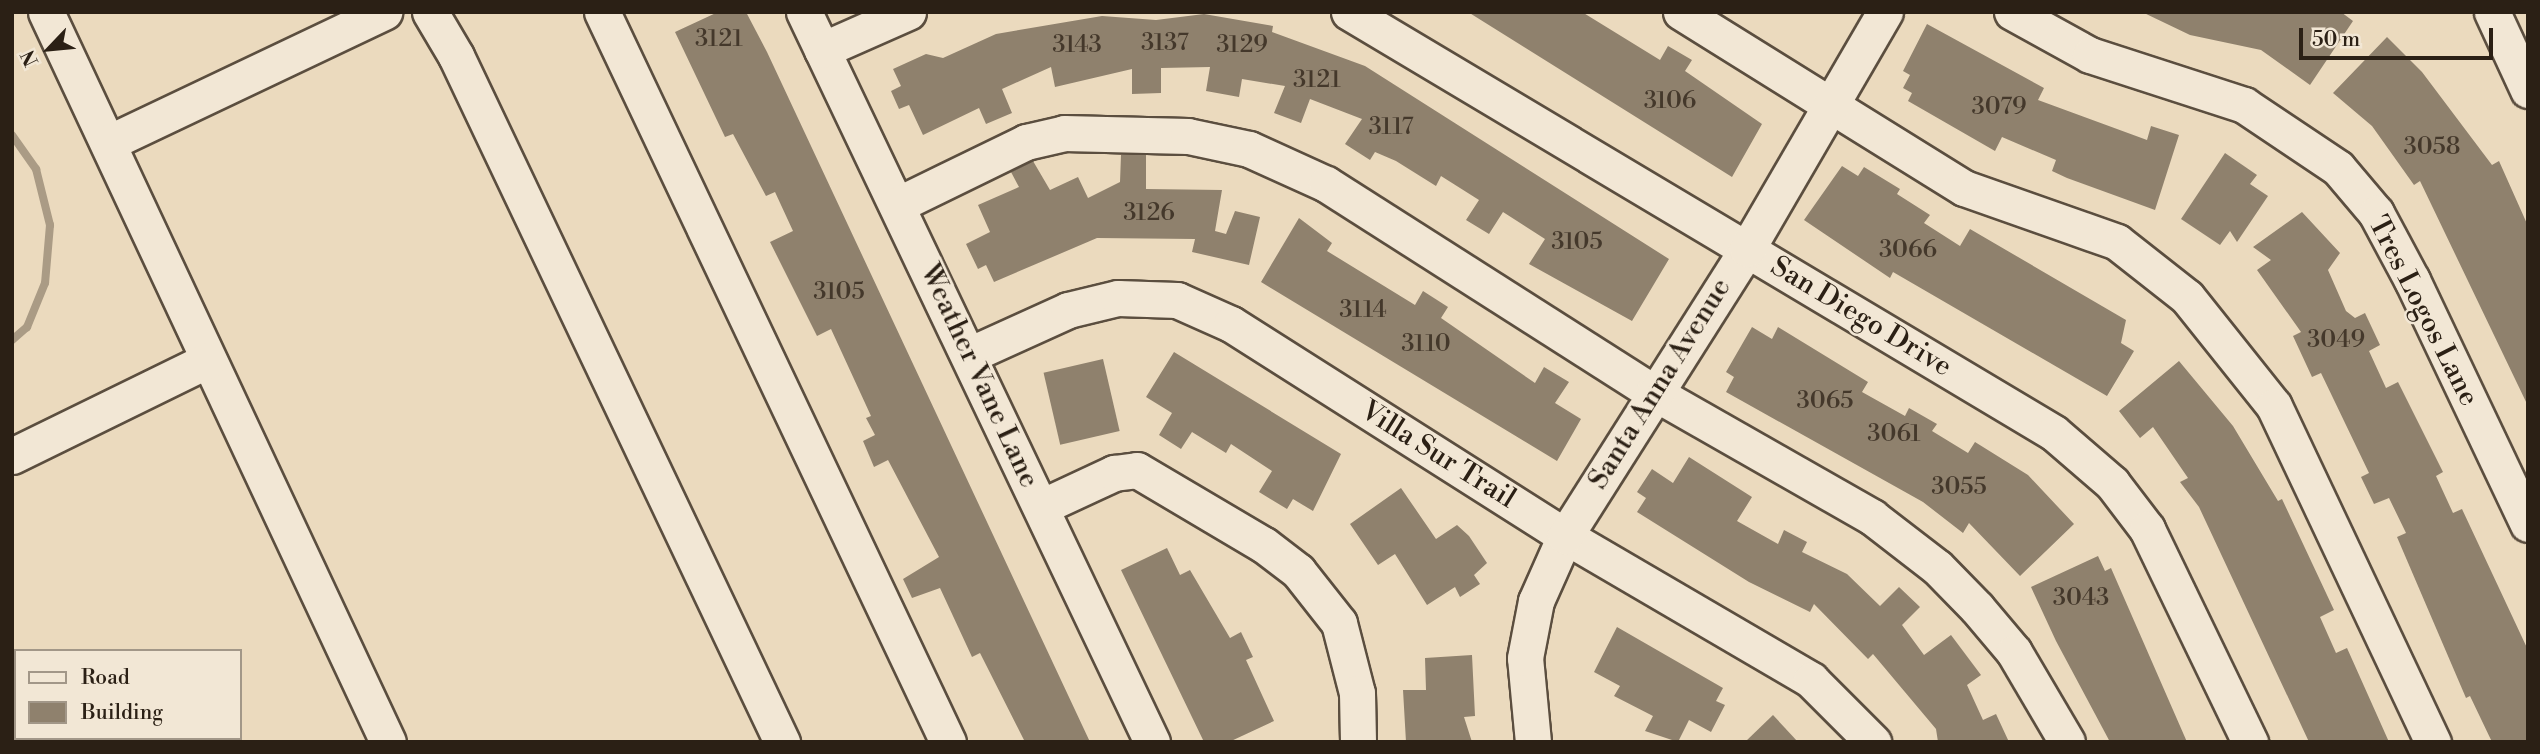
<!DOCTYPE html>
<html>
<head>
<meta charset="utf-8">
<style>
	body { margin:0 }
	#map { position:relative; width:2540px; height:754px; overflow:hidden; background:#ebdabe; font-family:"Libre Bodoni",serif }
	div>[style] { position:absolute }
	.stream>* { height:8px; margin:-4px; padding:0 4px; transform-origin:4px; border-radius:4px; background:#aa9b85 }
	.building>* { inset:0; background:#8f816d; transform-origin:0 0 }
	.roads { filter:drop-shadow(2px 0 #5b4e3f) drop-shadow(-2px 0 #5b4e3f) drop-shadow(0 2px #5b4e3f) drop-shadow(0 -2px #5b4e3f) }
	.minor>* { height:35px; margin:-17.5px; padding:0 17.5px; transform-origin:17.5px; border-radius:17.5px; background:#f2e7d5 }
	span { translate:-50% -50%; white-space:nowrap; text-align:center; line-height:1.15; -webkit-text-stroke:5px #f2e7d5; paint-order:stroke }
	.number-label { font-size:24px; color:#44382b }
	.number-label span { -webkit-text-stroke-width:0 }
	.street-label { font-size:28px; color:#2b2015 }
	.frame { position:absolute; inset:0; border:14px solid #2b2015; pointer-events:none }
	.legend { position:absolute; left:14px; top:649px; width:228px; height:91px; box-sizing:border-box; background:#f2e7d5; border:2px solid #a29788; margin:0; padding:9px 12px; list-style:none; font-size:21px; color:#2b2015 }
	.legend li { display:flex; align-items:center; gap:14px; height:35px }
	.legend b { width:35px; border:2px solid #a29788 }
	.north { position:absolute; left:14px; top:14px; width:70px; height:70px; -webkit-text-stroke:5px #f2e7d5; paint-order:stroke; rotate:244deg; font-size:19px; font-weight:700; line-height:28px; text-align:center; color:#2b2015 }
	.north::after { content:''; display:block; margin:auto; width:24px; height:32px; background:#2b2015; clip-path:polygon(50% 0,100% 100%,50% 72%,0 100%) }
	.scale { position:absolute; left:2299px; top:28px; width:194px; height:32px; box-sizing:border-box; border:4px solid #2b2015; border-top:0; padding-left:9px; font-size:21px; line-height:24px; white-space:nowrap; color:#2b2015; -webkit-text-stroke:5px #f2e7d5; paint-order:stroke }
</style>
</head>
<body>
<div id="map">
	<div class="stream">
		<div style="left:12px;top:135px;width:42px;rotate:54.8deg"></div>
		<div style="left:36px;top:169px;width:58px;rotate:76deg"></div>
		<div style="left:50px;top:225px;width:58px;rotate:94.9deg"></div>
		<div style="left:45px;top:283px;width:48px;rotate:112.2deg"></div>
		<div style="left:27px;top:327px;width:20px;rotate:139deg"></div>
	</div>
	<div class="building">
		<div style="clip-path:polygon(718px 12px,746px 12px,767px 52px,1090px 742px,1025px 742px,980px 653px,972px 657px,940px 588px,912px 598px,903px 579px,939px 557px,888px 460px,874px 467px,863px 441px,875px 435px,866px 418px,871px 416px,831px 329px,817px 336px,770px 242px,793px 231px,775px 192px,766px 196px,733px 134px,725px 137px,675px 32px)"></div>
		<div style="clip-path:polygon(1468px 12px,1582px 12px,1660px 60px,1668px 46px,1692px 60px,1685px 71px,1762px 124px,1732px 177px)"></div>
		<div style="clip-path:polygon(2142px 12px,2341px 12px,2353px 21px,2310px 85px,2261px 50px,2190px 35px)"></div>
		<div style="clip-path:polygon(1204px 14px,1273px 26px,1272px 32px,1365px 66px,1669px 259px,1632px 321px,1529px 264px,1545px 239px,1503px 212px,1489px 234px,1466px 220px,1479px 200px,1441px 176px,1436px 186px,1396px 161px,1375px 152px,1370px 160px,1345px 144px,1362px 119px,1310px 99px,1301px 123px,1274px 113px,1285px 86px,1242px 79px,1239px 97px,1206px 91px,1210px 67px,1161px 68px,1161px 93px,1132px 94px,1132px 69px,1055px 87px,1051px 67px,1002px 89px,1012px 113px,986px 124px,979px 108px,923px 135px,909px 105px,899px 109px,891px 91px,901px 86px,893px 69px,926px 54px,943px 58px,996px 34px,1102px 16px,1156px 20px)"></div>
		<div style="clip-path:polygon(1927px 24px,2044px 88px,2038px 100px,2147px 140px,2151px 126px,2179px 135px,2155px 210px,2067px 178px,2052px 171px,2056px 160px,2002px 137px,1995px 151px,1908px 101px,1912px 93px,1903px 88px,1910px 75px,1903px 71px)"></div>
		<div style="clip-path:polygon(2387px 37px,2422px 72px,2492px 165px,2499px 161px,2528px 226px,2528px 406px,2420px 181px,2414px 185px,2372px 126px,2333px 93px)"></div>
		<div style="clip-path:polygon(2225px 153px,2257px 175px,2250px 184px,2268px 196px,2237px 242px,2230px 231px,2220px 245px,2181px 219px)"></div>
		<div style="clip-path:polygon(1121px 155px,1146px 155px,1146px 189px,1222px 190px,1215px 231px,1226px 234px,1235px 211px,1260px 217px,1249px 265px,1192px 252px,1195px 239px,1097px 238px,994px 282px,986px 265px,978px 269px,966px 244px,990px 232px,978px 205px,1019px 187px,1011px 172px,1033px 161px,1050px 190px,1078px 177px,1088px 198px,1120px 182px)"></div>
		<div style="clip-path:polygon(1842px 166px,1858px 176px,1864px 167px,1900px 189px,1897px 194px,1930px 215px,1924px 223px,1960px 246px,1970px 229px,2126px 320px,2121px 343px,2134px 351px,2107px 396px,1893px 272px,1890px 278px,1804px 220px)"></div>
		<div style="clip-path:polygon(2302px 212px,2340px 253px,2328px 270px,2346px 311px,2355px 318px,2365px 313px,2380px 345px,2369px 351px,2386px 388px,2398px 382px,2443px 472px,2436px 476px,2453px 513px,2462px 509px,2528px 650px,2528px 742px,2492px 742px,2470px 696px,2466px 698px,2397px 537px,2406px 533px,2389px 498px,2374px 504px,2361px 477px,2369px 473px,2321px 373px,2312px 377px,2293px 336px,2301px 332px,2257px 270px,2271px 260px,2253px 247px)"></div>
		<div style="clip-path:polygon(1299px 218px,1332px 243px,1327px 251px,1415px 305px,1423px 291px,1448px 307px,1441px 318px,1535px 383px,1544px 367px,1569px 382px,1555px 403px,1581px 419px,1557px 461px,1261px 282px)"></div>
		<div style="clip-path:polygon(1752px 327px,1772px 339px,1778px 327px,1868px 382px,1862px 392px,1905px 416px,1909px 408px,1937px 424px,1932px 431px,1968px 453px,1975px 442px,2028px 475px,2074px 524px,2020px 576px,1969px 523px,1963px 533px,1923px 502px,1726px 392px,1734px 377px,1726px 372px)"></div>
		<div style="clip-path:polygon(1174px 352px,1341px 454px,1313px 511px,1293px 499px,1287px 509px,1259px 492px,1272px 471px,1231px 444px,1226px 453px,1192px 432px,1181px 449px,1159px 435px,1172px 413px,1146px 397px)"></div>
		<div style="left:1103px;top:359px;width:74px;height:61px;rotate:77deg"></div>
		<div style="clip-path:polygon(2179px 361px,2233px 426px,2278px 501px,2282px 499px,2334px 610px,2320px 617px,2336px 653px,2347px 648px,2389px 742px,2309px 742px,2199px 507px,2180px 482px,2188px 478px,2153px 427px,2140px 438px,2119px 411px)"></div>
		<div style="clip-path:polygon(1689px 457px,1752px 497px,1737px 521px,1778px 544px,1784px 530px,1807px 542px,1802px 552px,1847px 574px,1880px 606px,1899px 587px,1920px 607px,1902px 625px,1924px 655px,1951px 635px,1981px 675px,1967px 685px,1983px 720px,1996px 714px,2009px 742px,1938px 742px,1936px 729px,1873px 654px,1868px 659px,1814px 604px,1810px 612px,1749px 582px,1637px 512px,1646px 498px,1637px 492px,1652px 469px,1673px 483px)"></div>
		<div style="clip-path:polygon(1401px 488px,1436px 539px,1457px 525px,1469px 536px,1487px 563px,1474px 575px,1480px 584px,1460px 597px,1455px 587px,1427px 605px,1395px 554px,1378px 565px,1350px 524px)"></div>
		<div style="clip-path:polygon(1167px 548px,1180px 575px,1190px 570px,1230px 638px,1241px 632px,1253px 657px,1246px 660px,1274px 721px,1229px 742px,1204px 742px,1121px 570px)"></div>
		<div style="clip-path:polygon(2098px 556px,2105px 571px,2111px 568px,2187px 742px,2110px 742px,2056px 641px,2031px 587px)"></div>
		<div style="clip-path:polygon(1617px 627px,1723px 688px,1716px 701px,1725px 705px,1711px 732px,1689px 720px,1678px 742px,1645px 731px,1653px 716px,1614px 696px,1620px 686px,1594px 672px)"></div>
		<div style="clip-path:polygon(1472px 655px,1475px 716px,1464px 717px,1472px 742px,1406px 742px,1403px 690px,1426px 690px,1425px 658px)"></div>
		<div style="clip-path:polygon(1773px 715px,1798px 742px,1745px 742px)"></div>
	</div>
	<div class="roads">
		<div class="minor">
			<div style="left:46px;top:12px;width:806px;rotate:64.9deg"></div>
			<div style="left:430px;top:12px;width:51px;rotate:59.4deg"></div>
			<div style="left:456px;top:56px;width:760px;rotate:64.58deg"></div>
			<div style="left:602px;top:12px;width:808px;rotate:64.64deg"></div>
			<div style="left:804px;top:12px;width:809px;rotate:64.51deg"></div>
			<div style="left:1349px;top:12px;width:821px;rotate:30.84deg"></div>
			<div style="left:2054px;top:433px;width:77px;rotate:40.8deg"></div>
			<div style="left:2112px;top:483px;width:58px;rotate:52.7deg"></div>
			<div style="left:2147px;top:529px;width:237px;rotate:64.2deg"></div>
			<div style="left:1681px;top:12px;width:333px;rotate:31.9deg"></div>
			<div style="left:1964px;top:188px;width:162px;rotate:19.4deg"></div>
			<div style="left:2117px;top:242px;width:89px;rotate:38.2deg"></div>
			<div style="left:2187px;top:297px;width:139px;rotate:51.4deg"></div>
			<div style="left:2274px;top:406px;width:372px;rotate:64.7deg"></div>
			<div style="left:2012px;top:12px;width:89px;rotate:28.9deg"></div>
			<div style="left:2090px;top:55px;width:162px;rotate:18deg"></div>
			<div style="left:2244px;top:105px;width:113px;rotate:33.8deg"></div>
			<div style="left:2338px;top:168px;width:59px;rotate:49.8deg"></div>
			<div style="left:2376px;top:213px;width:76px;rotate:61.8deg"></div>
			<div style="left:2412px;top:280px;width:270px;rotate:64.6deg"></div>
			<div style="left:2492px;top:12px;width:86px;rotate:65.2deg"></div>
			<div style="left:822px;top:50px;width:94px;rotate:-23.8deg"></div>
			<div style="left:108px;top:143px;width:306px;rotate:-25.4deg"></div>
			<div style="left:897px;top:205px;width:144px;rotate:-26deg"></div>
			<div style="left:1026px;top:142px;width:39px;rotate:-13deg"></div>
			<div style="left:1064px;top:133px;width:124px;rotate:1.4deg"></div>
			<div style="left:1188px;top:136px;width:62px;rotate:12deg"></div>
			<div style="left:1249px;top:149px;width:85px;rotate:24.4deg"></div>
			<div style="left:1326px;top:184px;width:388px;rotate:32.5deg"></div>
			<div style="left:1653px;top:392px;width:252px;rotate:29.7deg"></div>
			<div style="left:1872px;top:517px;width:82px;rotate:37.6deg"></div>
			<div style="left:1937px;top:567px;width:57px;rotate:45.7deg"></div>
			<div style="left:1977px;top:608px;width:57px;rotate:49.9deg"></div>
			<div style="left:2014px;top:652px;width:104px;rotate:59.5deg"></div>
			<div style="left:969px;top:355px;width:109px;rotate:-24.4deg"></div>
			<div style="left:1068px;top:310px;width:51px;rotate:-13.5deg"></div>
			<div style="left:1118px;top:298px;width:59px;rotate:1.9deg"></div>
			<div style="left:1177px;top:300px;width:59px;rotate:24deg"></div>
			<div style="left:1231px;top:324px;width:396px;rotate:32.4deg"></div>
			<div style="left:1565px;top:536px;width:285px;rotate:30.3deg"></div>
			<div style="left:1811px;top:680px;width:88px;rotate:45deg"></div>
			<div style="left:12px;top:456px;width:218px;rotate:-26.1deg"></div>
			<div style="left:1041px;top:507px;width:81px;rotate:-25deg"></div>
			<div style="left:1114px;top:473px;width:23px;rotate:-7deg"></div>
			<div style="left:1137px;top:470px;width:147px;rotate:30.6deg"></div>
			<div style="left:1264px;top:545px;width:43px;rotate:37.4deg"></div>
			<div style="left:1298px;top:571px;width:66px;rotate:51.7deg"></div>
			<div style="left:1339px;top:623px;width:72px;rotate:75.6deg"></div>
			<div style="left:1357px;top:693px;width:49px;rotate:88.8deg"></div>
			<div style="left:1533px;top:742px;width:84px;rotate:-95.4deg"></div>
			<div style="left:1525px;top:658px;width:58px;rotate:-79.1deg"></div>
			<div style="left:1536px;top:601px;width:71px;rotate:-66deg"></div>
			<div style="left:1565px;top:536px;width:340px;rotate:-57.6deg"></div>
			<div style="left:1747px;top:249px;width:274px;rotate:-59.8deg"></div>
		</div>
	</div>
	<div class="number-label">
		<span style="left:719px;top:40px">3121</span>
		<span style="left:1165px;top:44px">3137</span>
		<span style="left:1077px;top:46px">3143</span>
		<span style="left:1242px;top:46px">3129</span>
		<span style="left:1317px;top:81px">3121</span>
		<span style="left:1670px;top:102px">3106</span>
		<span style="left:1999px;top:108px">3079</span>
		<span style="left:1391px;top:128px">3117</span>
		<span style="left:2432px;top:148px">3058</span>
		<span style="left:1149px;top:214px">3126</span>
		<span style="left:1577px;top:243px">3105</span>
		<span style="left:1908px;top:251px">3066</span>
		<span style="left:839px;top:293px">3105</span>
		<span style="left:1363px;top:311px">3114</span>
		<span style="left:2336px;top:341px">3049</span>
		<span style="left:1426px;top:345px">3110</span>
		<span style="left:1825px;top:402px">3065</span>
		<span style="left:1894px;top:435px">3061</span>
		<span style="left:1959px;top:488px">3055</span>
		<span style="left:2081px;top:599px">3043</span>
	</div>
	<div class="street-label">
		<span style="left:2423px;top:311px;rotate:63deg">Tres Logos Lane</span>
		<span style="left:1861px;top:317px;rotate:31deg">San Diego Drive</span>
		<span style="left:979px;top:376px;rotate:65deg">Weather Vane Lane</span>
		<span style="left:1660px;top:384px;rotate:-58deg">Santa Anna Avenue</span>
		<span style="left:1438px;top:455px;rotate:32deg">Villa Sur Trail</span>
	</div>
	<div class="frame"></div>
	<ul class="legend">
	<li><b style="height:9px;background:#f2e7d5"></b>Road</li>
	<li><b style="height:19px;background:#8f816d"></b>Building</li>
	</ul>
	<div class="north">N</div>
	<div class="scale">50 m</div>
</div>
</body>
</html>
